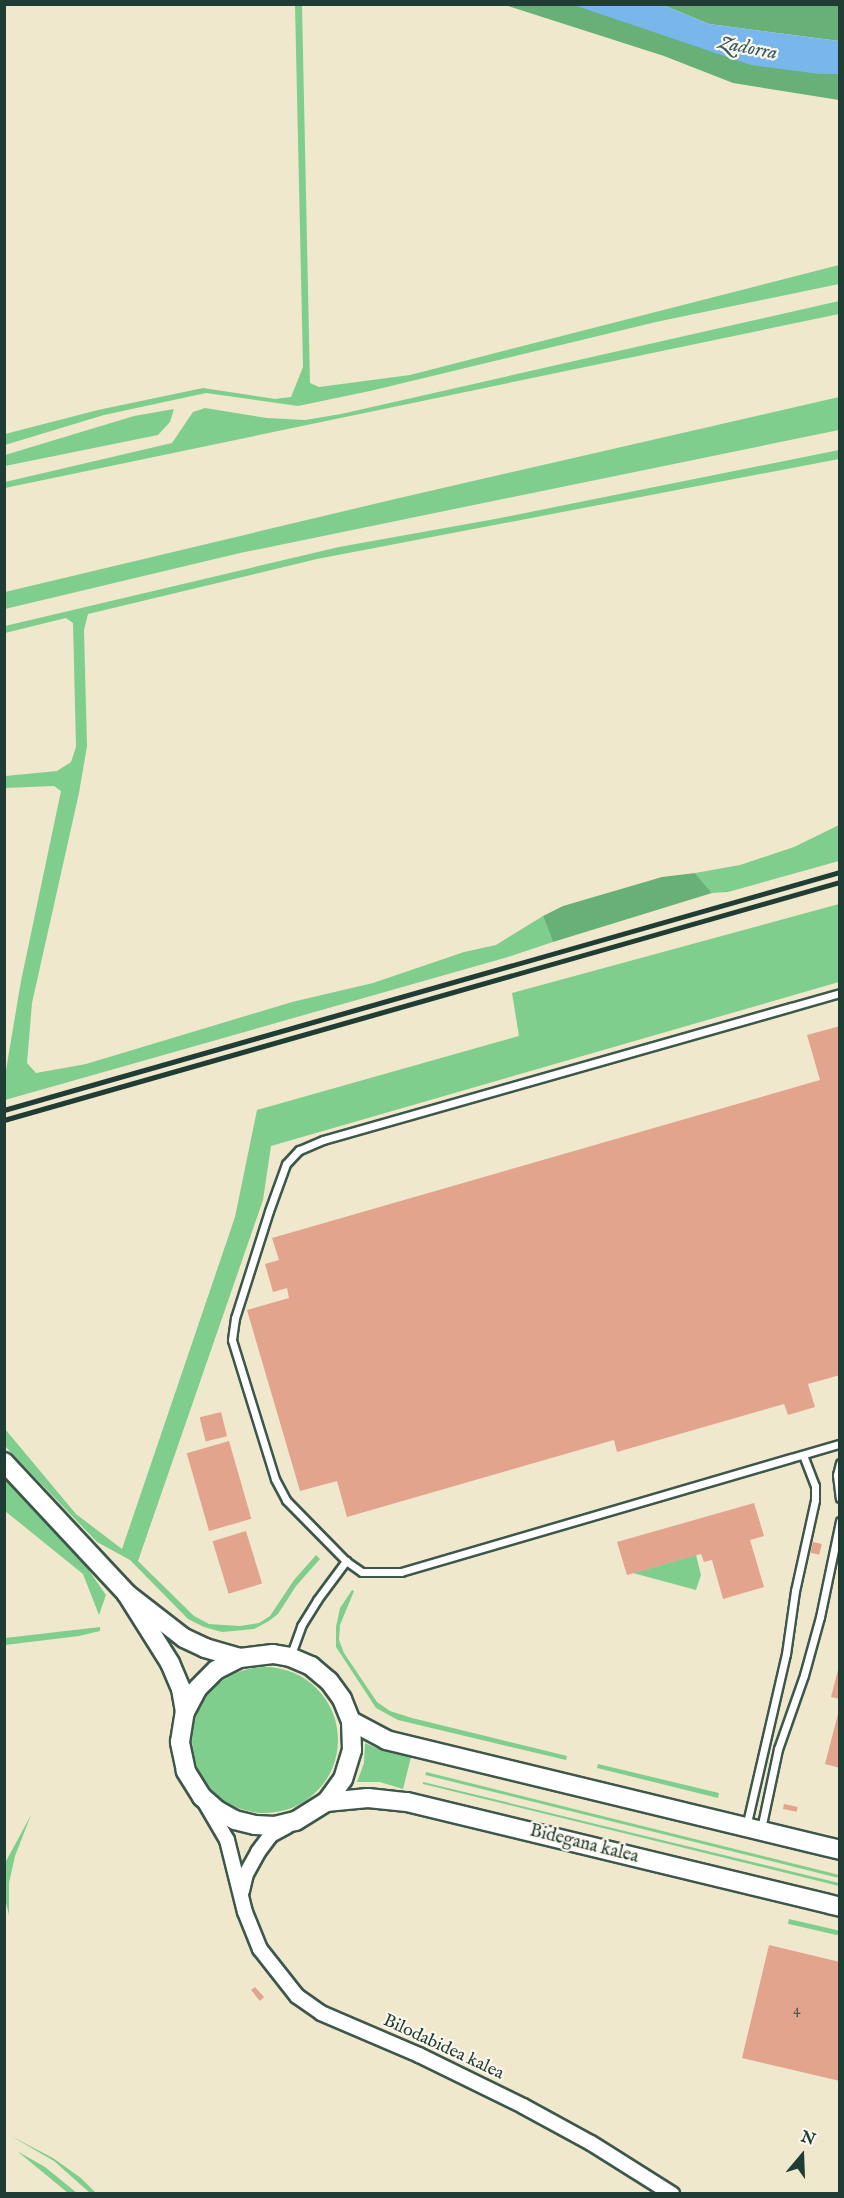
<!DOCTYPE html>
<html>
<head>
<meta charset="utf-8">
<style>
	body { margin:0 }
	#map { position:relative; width:844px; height:2198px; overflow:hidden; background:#f0e8cd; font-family:"IM FELL English",serif }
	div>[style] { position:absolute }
	.green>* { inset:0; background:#7fce8e; transform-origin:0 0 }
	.round { border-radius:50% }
	.forest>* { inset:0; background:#67b179 }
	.water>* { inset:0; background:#79b6eb }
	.building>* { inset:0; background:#e3a48d; transform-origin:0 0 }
	.roads { filter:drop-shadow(2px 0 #3e574b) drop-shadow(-2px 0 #3e574b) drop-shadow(0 2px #3e574b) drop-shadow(0 -2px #3e574b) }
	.service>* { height:7px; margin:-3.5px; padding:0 3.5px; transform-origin:3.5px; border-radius:3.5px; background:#fff }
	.minor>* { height:14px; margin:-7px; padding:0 7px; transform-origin:7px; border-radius:7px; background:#fff }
	.tertiary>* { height:18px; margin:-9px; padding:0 9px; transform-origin:9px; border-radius:9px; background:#fff }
	.rail>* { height:4.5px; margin:-2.25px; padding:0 2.25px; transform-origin:2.25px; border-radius:2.25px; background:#1f3d34 }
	span { translate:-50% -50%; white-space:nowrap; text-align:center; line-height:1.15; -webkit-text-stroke:4.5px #fbf7ec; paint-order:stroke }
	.number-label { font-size:15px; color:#50574a }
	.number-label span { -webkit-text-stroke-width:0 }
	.street-label { font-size:18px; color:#1f3d34 }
	.water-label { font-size:20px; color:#365b62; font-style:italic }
	.frame { position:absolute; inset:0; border:6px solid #1f3d34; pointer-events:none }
	.north { position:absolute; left:772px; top:2126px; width:60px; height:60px; -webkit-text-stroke:4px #fbf7ec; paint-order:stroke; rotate:19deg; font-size:16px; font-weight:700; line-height:24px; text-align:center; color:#1f3d34 }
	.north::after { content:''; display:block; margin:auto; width:21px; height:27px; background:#1f3d34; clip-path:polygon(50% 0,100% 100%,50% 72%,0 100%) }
</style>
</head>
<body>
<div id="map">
	<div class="green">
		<div style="clip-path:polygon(295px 5px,302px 5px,310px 383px,319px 387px,410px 375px,839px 265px,839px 284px,656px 322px,370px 391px,298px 406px,206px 393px,104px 415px,5px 445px,5px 434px,98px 410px,203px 388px,275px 399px,291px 397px,303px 367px)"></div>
		<div style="clip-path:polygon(839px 301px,839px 314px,5px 488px,5px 482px,172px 443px,193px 412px,205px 408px,267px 418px,305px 420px,341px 414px)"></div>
		<div style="clip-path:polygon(839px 397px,839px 430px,240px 553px,5px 609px,5px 592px,395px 499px)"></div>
		<div style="clip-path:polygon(174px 409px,170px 422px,158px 435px,5px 466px,5px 455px,134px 416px)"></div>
		<div style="clip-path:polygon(839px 450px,839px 459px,317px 559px,88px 614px,84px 630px,87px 746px,79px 793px,32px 1003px,27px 1063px,36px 1073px,86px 1064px,292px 1002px,373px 983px,464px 952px,496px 945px,543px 916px,553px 942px,508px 957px,5px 1100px,4px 1082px,21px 981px,61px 791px,54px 786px,5px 788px,5px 776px,57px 771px,71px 762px,76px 747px,73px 623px,66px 618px,5px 633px,5px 626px,339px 547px,495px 519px)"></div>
		<div style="clip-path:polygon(839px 825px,839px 861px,728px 892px,712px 893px,695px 873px,740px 865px,794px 847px)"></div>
		<div style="clip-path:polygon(839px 904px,839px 982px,271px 1146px,263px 1200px,138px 1561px,194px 1616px,209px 1624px,240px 1626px,259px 1623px,270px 1616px,294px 1580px,316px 1555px,320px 1559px,296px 1586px,278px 1614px,269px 1621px,254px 1629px,222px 1632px,204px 1627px,188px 1619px,130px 1560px,97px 1542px,5px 1446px,5px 1429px,76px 1514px,122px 1549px,235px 1217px,257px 1110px,519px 1036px,512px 993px)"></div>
		<div style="clip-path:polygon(4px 1477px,69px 1542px,106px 1595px,99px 1615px,83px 1574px,5px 1511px)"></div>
		<div style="clip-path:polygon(696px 1555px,701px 1575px,696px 1590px,633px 1573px)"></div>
		<div style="clip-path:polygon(352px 1590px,354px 1591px,340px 1625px,339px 1640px,344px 1653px,377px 1702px,390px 1711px,412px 1718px,567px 1756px,566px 1760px,398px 1720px,376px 1708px,336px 1647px,336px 1627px,340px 1608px)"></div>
		<div style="clip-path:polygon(100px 1627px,100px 1631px,79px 1636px,5px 1645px,5px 1638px)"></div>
		<div class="round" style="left:192px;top:1667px;width:146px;height:146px"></div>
		<div style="clip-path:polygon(365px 1743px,381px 1750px,411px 1757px,403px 1789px,380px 1782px,357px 1782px,364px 1763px)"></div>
		<div style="clip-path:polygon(598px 1764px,719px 1793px,718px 1798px,597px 1768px)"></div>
		<div style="left:426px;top:1772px;width:425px;height:3px;rotate:14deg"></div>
		<div style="clip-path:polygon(423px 1782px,839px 1883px,839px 1886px,423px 1784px)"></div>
		<div style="clip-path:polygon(31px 1815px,15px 1856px,9px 1883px,9px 1915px,5px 1899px,5px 1863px)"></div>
		<div style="left:789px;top:1919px;width:51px;height:5px;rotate:13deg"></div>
		<div style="clip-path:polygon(11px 2136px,53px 2158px,81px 2178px,96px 2193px,90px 2193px,54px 2161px)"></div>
		<div style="clip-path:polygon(17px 2151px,45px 2167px,77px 2193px,68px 2193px)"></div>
	</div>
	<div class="forest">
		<div style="clip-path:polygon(505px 5px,574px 5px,820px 74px,839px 74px,839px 100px,733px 83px,664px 56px)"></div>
		<div style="clip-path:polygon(663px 5px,839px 5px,839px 41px,709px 24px)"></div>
		<div style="clip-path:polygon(695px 873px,712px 893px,553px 942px,543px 916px,563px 906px,662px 877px)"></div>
	</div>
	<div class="water">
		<div style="clip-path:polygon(574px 5px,663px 5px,709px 24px,839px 41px,839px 74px,820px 74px,751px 65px)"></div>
	</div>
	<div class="building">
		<div style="clip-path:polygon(840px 1026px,840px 1375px,808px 1384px,815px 1407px,788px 1415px,784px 1404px,617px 1452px,614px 1440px,347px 1517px,337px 1481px,300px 1491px,247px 1310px,289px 1298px,287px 1288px,273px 1292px,265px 1264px,279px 1260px,272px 1238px,820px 1080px,807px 1035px)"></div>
		<div style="left:221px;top:1412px;width:25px;height:22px;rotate:76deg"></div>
		<div style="left:229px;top:1441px;width:81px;height:44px;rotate:74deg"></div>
		<div style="clip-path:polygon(754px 1503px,764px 1536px,750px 1540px,764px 1587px,723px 1599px,712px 1560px,704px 1562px,701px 1554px,627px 1575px,617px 1542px)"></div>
		<div style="left:246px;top:1531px;width:55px;height:35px;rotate:73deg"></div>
		<div style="left:813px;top:1542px;width:9px;height:11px;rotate:13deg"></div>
		<div style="clip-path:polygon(839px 1666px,840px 1666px,840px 1699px,831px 1697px)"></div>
		<div style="clip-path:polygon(840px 1706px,840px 1768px,825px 1764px)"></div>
		<div style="left:784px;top:1804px;width:14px;height:5px;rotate:12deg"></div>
		<div style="clip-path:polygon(769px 1945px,840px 1962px,840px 2081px,742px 2058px)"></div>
		<div style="clip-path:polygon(255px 1987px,264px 1997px,260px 2001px,251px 1990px)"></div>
	</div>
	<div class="roads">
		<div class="service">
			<div style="left:840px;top:993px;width:537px;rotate:164.13deg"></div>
			<div style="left:323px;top:1140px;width:26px;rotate:157deg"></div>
			<div style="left:299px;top:1150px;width:19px;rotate:133deg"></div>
			<div style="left:286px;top:1164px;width:50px;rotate:109.9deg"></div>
			<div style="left:269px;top:1211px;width:112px;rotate:107.6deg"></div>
			<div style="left:235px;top:1318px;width:22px;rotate:98deg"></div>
			<div style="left:232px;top:1340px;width:145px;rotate:72.8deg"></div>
			<div style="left:275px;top:1479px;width:24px;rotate:62deg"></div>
			<div style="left:286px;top:1500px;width:86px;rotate:45.5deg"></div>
			<div style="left:346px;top:1561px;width:19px;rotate:35deg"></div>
			<div style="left:362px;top:1572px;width:39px"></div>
			<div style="left:401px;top:1572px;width:457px;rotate:-16.3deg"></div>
			<div style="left:840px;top:1463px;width:12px;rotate:104deg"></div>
			<div style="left:837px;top:1475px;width:23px;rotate:83deg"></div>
			<div style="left:290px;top:1657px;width:33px;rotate:-70deg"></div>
			<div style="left:301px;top:1626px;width:31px;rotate:-58deg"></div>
			<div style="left:317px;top:1600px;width:49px;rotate:-53.4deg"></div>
			<div style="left:746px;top:1827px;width:178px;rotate:-77deg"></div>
			<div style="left:786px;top:1654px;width:64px;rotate:-81.9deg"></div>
			<div style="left:795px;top:1591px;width:93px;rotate:-77.6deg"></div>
			<div style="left:815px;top:1500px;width:14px;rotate:-90deg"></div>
			<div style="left:815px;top:1486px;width:33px;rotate:-111deg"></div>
			<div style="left:761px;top:1829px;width:82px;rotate:-78deg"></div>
			<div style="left:778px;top:1749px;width:78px;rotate:-70.6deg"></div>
			<div style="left:804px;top:1675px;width:60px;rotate:-74.6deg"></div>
			<div style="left:820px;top:1617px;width:98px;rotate:-78.2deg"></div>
		</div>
		<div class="minor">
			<div style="left:206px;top:1804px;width:42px;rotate:59.7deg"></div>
			<div style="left:227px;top:1840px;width:74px;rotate:76deg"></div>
			<div style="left:245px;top:1912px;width:40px;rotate:68deg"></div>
			<div style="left:260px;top:1949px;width:60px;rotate:51.8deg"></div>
			<div style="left:297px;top:1996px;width:29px;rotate:35deg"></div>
			<div style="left:321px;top:2013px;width:107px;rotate:23.2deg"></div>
			<div style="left:419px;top:2055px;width:116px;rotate:26.1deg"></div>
			<div style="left:523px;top:2106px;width:77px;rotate:28.6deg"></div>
			<div style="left:591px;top:2143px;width:96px;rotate:32.2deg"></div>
			<div style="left:242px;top:1891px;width:17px;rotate:-77deg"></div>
			<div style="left:246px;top:1874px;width:25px;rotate:-61deg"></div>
			<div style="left:258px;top:1852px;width:21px;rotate:-53deg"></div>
			<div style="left:271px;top:1835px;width:18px;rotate:-29deg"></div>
		</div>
		<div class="tertiary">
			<div style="left:4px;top:1462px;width:179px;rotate:47deg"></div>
			<div style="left:126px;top:1593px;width:83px;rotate:57.8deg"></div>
			<div style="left:170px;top:1663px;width:28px;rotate:67deg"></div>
			<div style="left:181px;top:1689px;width:23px;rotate:80deg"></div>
			<div style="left:126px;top:1593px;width:73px;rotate:37.8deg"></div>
			<div style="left:184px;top:1638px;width:23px;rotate:25deg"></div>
			<div style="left:205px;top:1648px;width:36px;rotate:16deg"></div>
			<div style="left:240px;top:1658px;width:33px;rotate:-7deg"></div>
			<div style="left:273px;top:1654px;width:17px;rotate:10deg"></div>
			<div style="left:290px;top:1657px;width:23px;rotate:23deg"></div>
			<div style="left:311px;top:1666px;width:23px;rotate:40deg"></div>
			<div style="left:329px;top:1681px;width:22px;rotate:54deg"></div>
			<div style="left:342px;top:1699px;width:24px;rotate:68deg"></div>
			<div style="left:351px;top:1721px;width:29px;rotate:88deg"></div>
			<div style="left:352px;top:1750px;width:30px;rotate:107deg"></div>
			<div style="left:343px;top:1779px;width:29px;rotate:126deg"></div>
			<div style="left:326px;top:1802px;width:36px;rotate:148deg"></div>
			<div style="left:295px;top:1821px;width:21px;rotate:166deg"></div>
			<div style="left:275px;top:1826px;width:20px;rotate:-177deg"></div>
			<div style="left:255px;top:1825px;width:21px;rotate:-166deg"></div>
			<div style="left:235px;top:1820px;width:21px;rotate:-151deg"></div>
			<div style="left:217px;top:1810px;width:20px;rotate:-139deg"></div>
			<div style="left:202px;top:1797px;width:31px;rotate:-122deg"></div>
			<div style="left:186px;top:1771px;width:30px;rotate:-102deg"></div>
			<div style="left:180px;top:1742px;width:30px;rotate:-81deg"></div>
			<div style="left:185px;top:1712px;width:26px;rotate:-62deg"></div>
			<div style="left:197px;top:1689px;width:27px;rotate:-45deg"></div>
			<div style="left:216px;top:1670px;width:27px;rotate:-27deg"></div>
			<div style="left:351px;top:1721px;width:40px;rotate:28deg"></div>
			<div style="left:386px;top:1740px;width:467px;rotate:13.6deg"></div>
			<div style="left:326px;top:1802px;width:42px;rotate:-5.4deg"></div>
			<div style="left:368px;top:1798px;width:39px;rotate:6deg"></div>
			<div style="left:407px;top:1802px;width:446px;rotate:13.6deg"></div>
		</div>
	</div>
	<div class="rail">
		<div style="left:4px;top:1110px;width:869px;rotate:-15.89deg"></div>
		<div style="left:4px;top:1120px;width:869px;rotate:-15.89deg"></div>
	</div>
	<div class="number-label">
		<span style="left:797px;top:2010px">4</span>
	</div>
	<div class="street-label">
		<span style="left:584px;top:1845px;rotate:14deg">Bidegana kalea</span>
		<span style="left:443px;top:2048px;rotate:25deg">Bilodabidea kalea</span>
	</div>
	<div class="water-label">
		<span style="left:748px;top:48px;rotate:11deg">Zadorra</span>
	</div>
	<div class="frame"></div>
	<div class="north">N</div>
</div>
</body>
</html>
